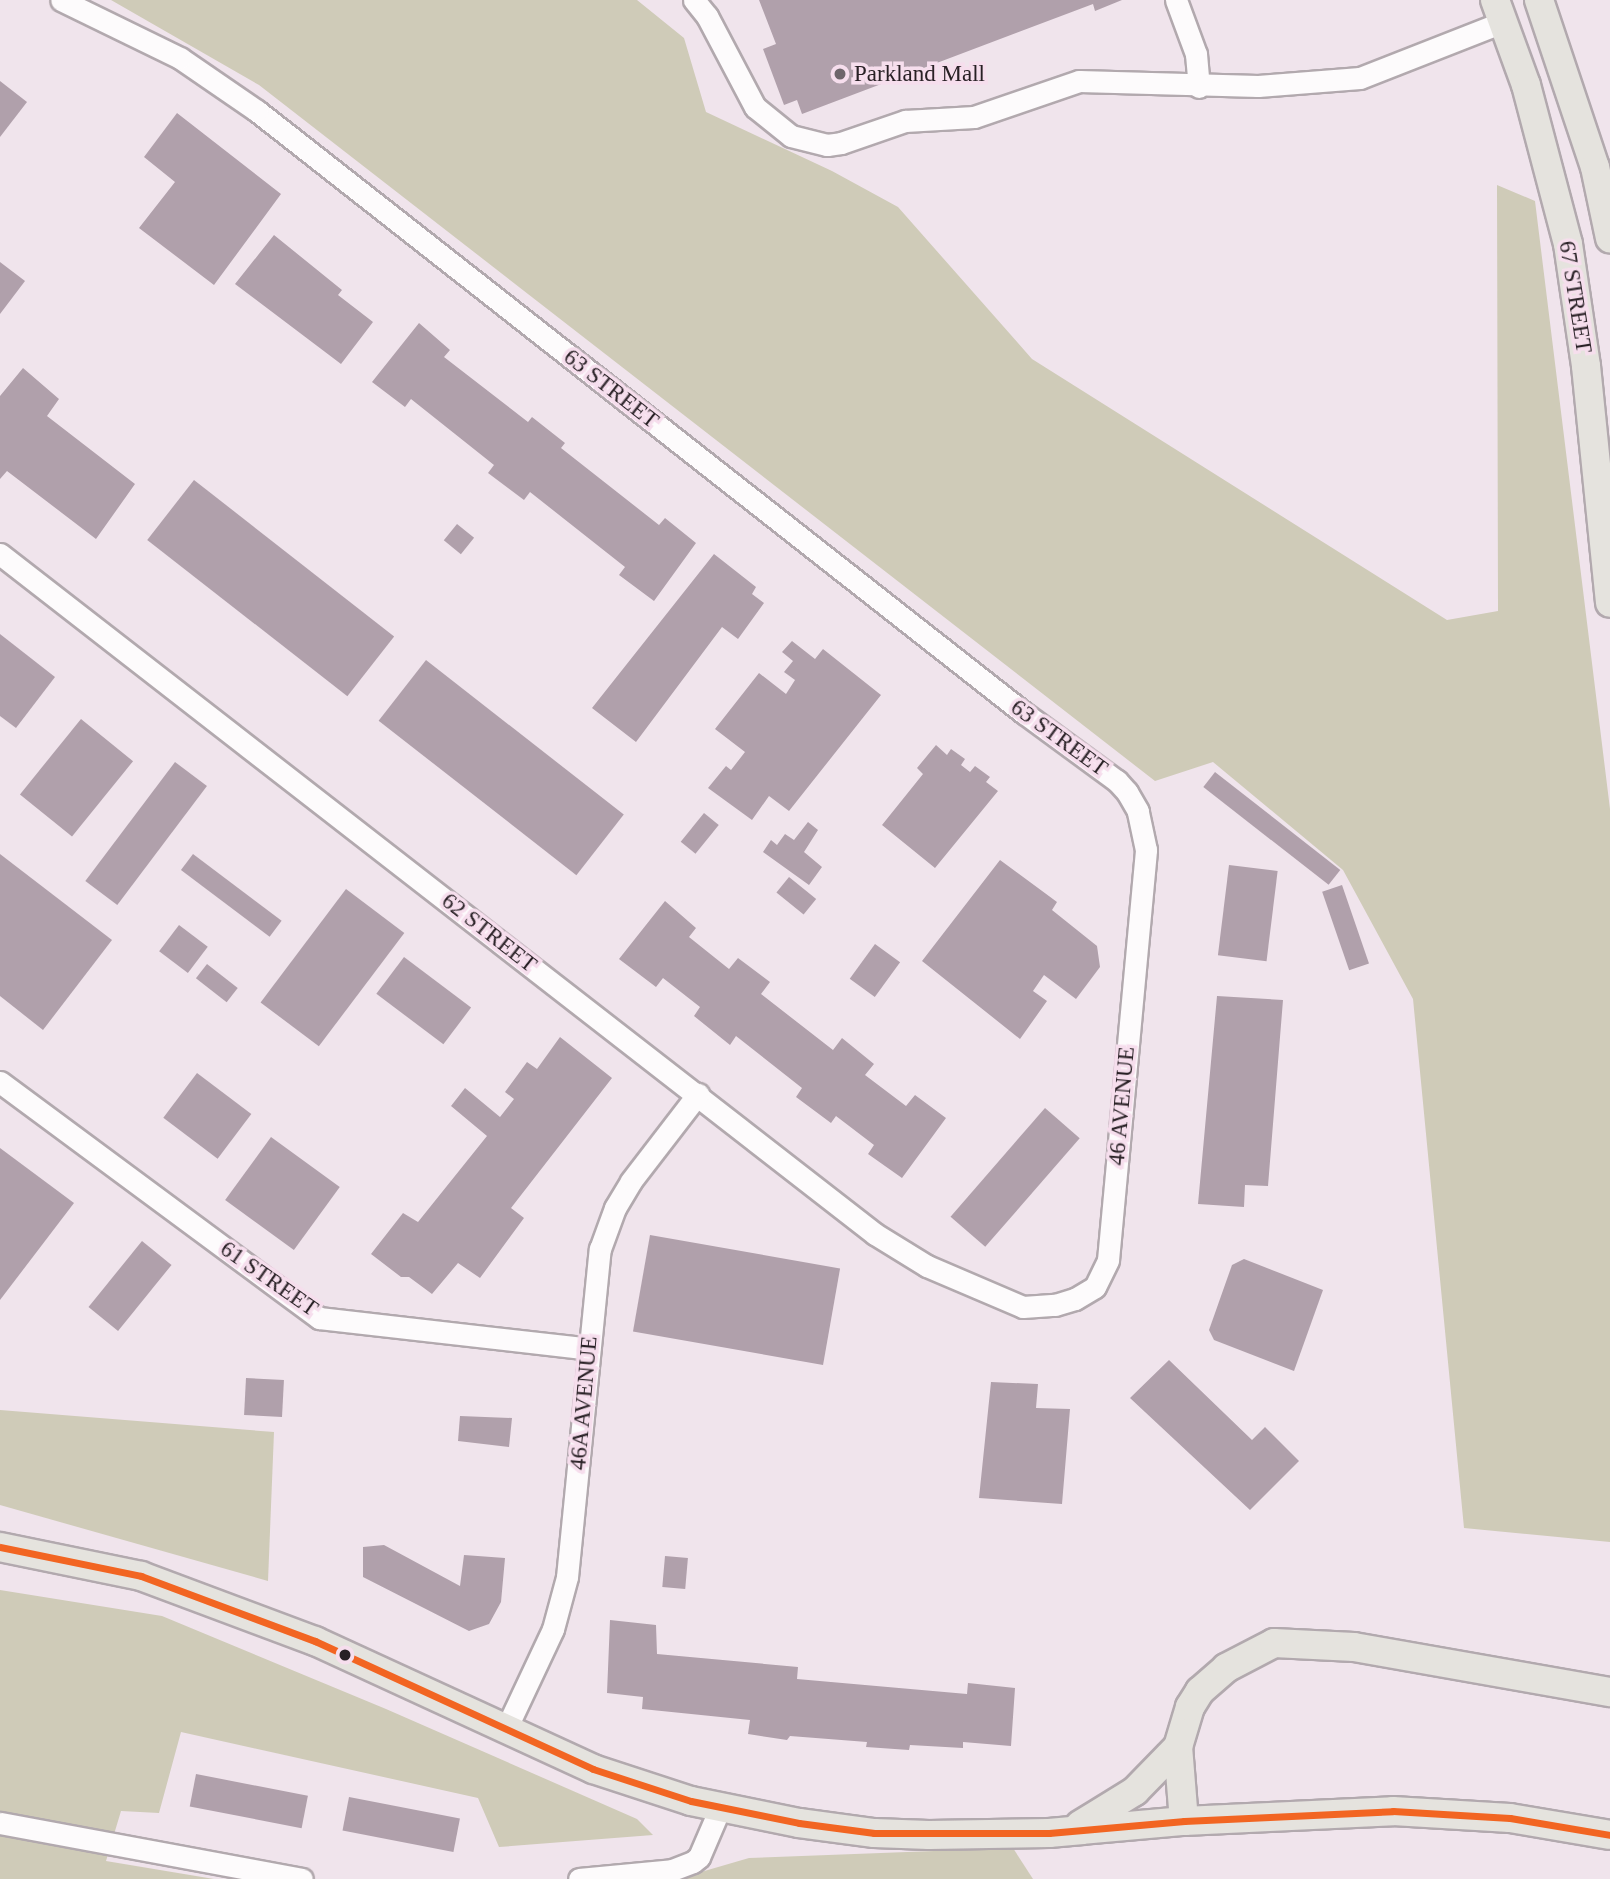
<!DOCTYPE html>
<html>
<head>
<meta charset="utf-8">
<style>
	body { margin:0 }
	#map { position:relative; width:1610px; height:1879px; overflow:hidden; background:#f0e4ec; font-family:"Times New Roman",serif }
	div>[style] { position:absolute }
	.green>* { inset:0; background:#cfcbb8 }
	.building>* { inset:0; background:#b0a0ab; transform-origin:0 0 }
	.roads { filter:drop-shadow(2px 0 #b2a9ae) drop-shadow(-2px 0 #b2a9ae) drop-shadow(0 2px #b2a9ae) drop-shadow(0 -2px #b2a9ae) }
	.minor>* { height:21px; margin:-10.5px; padding:0 10.5px; transform-origin:10.5px; border-radius:10.5px; background:#fdfbfc }
	.major>* { height:28px; margin:-14px; padding:0 14px; transform-origin:14px; border-radius:14px; background:#e5e3de }
	.bus-1>* { height:7px; margin:-3.5px; padding:0 3.5px; transform-origin:3.5px; border-radius:3.5px; background:#f26522 }
	.dots>* { width:19px; height:19px; translate:-50% -50%; box-sizing:border-box; border:4px solid #f6deed; border-radius:50% }
	span { translate:-50% -50%; white-space:nowrap; text-align:center; line-height:1.15; -webkit-text-stroke:7px #f6deed; paint-order:stroke }
	.poi-label { font-size:23px; color:#282025 }
	.left { translate:0 -50%; text-align:left }
	.street-label { font-size:23px; color:#282025 }
</style>
</head>
<body>
<div id="map">
	<div class="green">
		<div style="clip-path:polygon(111px 0,637px 0,684px 38px,706px 112px,832px 171px,898px 207px,1032px 359px,1447px 620px,1498px 611px,1497px 185px,1535px 201px,1610px 809px,1610px 1542px,1464px 1528px,1413px 999px,1343px 870px,1213px 762px,1155px 781px,259px 85px)"></div>
		<div style="clip-path:polygon(0 1410px,274px 1432px,268px 1581px,0 1505px)"></div>
		<div style="clip-path:polygon(0 1590px,162px 1616px,386px 1709px,637px 1819px,653px 1835px,499px 1847px,478px 1798px,181px 1732px,159px 1813px,121px 1811px,106px 1861px,214px 1879px,0 1879px)"></div>
		<div style="clip-path:polygon(1013px 1848px,1033px 1879px,677px 1879px,749px 1858px)"></div>
	</div>
	<div class="building">
		<div style="clip-path:polygon(759px 0,1122px 0,1095px 11px,1093px 4px,802px 114px,797px 100px,784px 105px,763px 49px,776px 44px)"></div>
		<div style="clip-path:polygon(0 81px,27px 102px,0 137px)"></div>
		<div style="clip-path:polygon(177px 113px,281px 194px,214px 285px,139px 228px,175px 182px,144px 157px)"></div>
		<div style="clip-path:polygon(274px 235px,342px 290px,338px 295px,373px 322px,341px 364px,235px 284px)"></div>
		<div style="clip-path:polygon(0 262px,25px 281px,0 314px)"></div>
		<div style="clip-path:polygon(419px 323px,450px 350px,444px 357px,528px 422px,532px 417px,565px 443px,561px 448px,659px 525px,665px 518px,696px 543px,654px 601px,619px 575px,625px 567px,530px 492px,524px 500px,488px 473px,494px 465px,411px 399px,405px 407px,372px 382px)"></div>
		<div style="clip-path:polygon(23px 368px,59px 399px,47px 416px,135px 484px,96px 539px,7px 471px,0 479px,0 396px)"></div>
		<div style="left:194px;top:480px;width:254px;height:76px;rotate:38deg"></div>
		<div style="left:457px;top:524px;width:22px;height:21px;rotate:39deg"></div>
		<div style="clip-path:polygon(714px 554px,756px 587px,752px 594px,764px 603px,738px 639px,722px 627px,636px 742px,592px 708px)"></div>
		<div style="clip-path:polygon(0 634px,55px 677px,16px 728px,0 716px)"></div>
		<div style="clip-path:polygon(792px 641px,815px 659px,823px 649px,881px 695px,789px 811px,769px 796px,752px 820px,708px 788px,726px 766px,731px 770px,745px 752px,715px 729px,759px 673px,786px 694px,795px 680px,784px 672px,793px 661px,782px 652px)"></div>
		<div style="left:426px;top:660px;width:251px;height:77px;rotate:38deg"></div>
		<div style="left:81px;top:719px;width:67px;height:97px;rotate:39deg"></div>
		<div style="clip-path:polygon(936px 745px,947px 755px,951px 749px,965px 759px,961px 765px,970px 772px,975px 766px,990px 777px,986px 782px,998px 791px,935px 868px,882px 825px,923px 774px,917px 768px)"></div>
		<div style="left:175px;top:762px;width:40px;height:149px;rotate:37deg"></div>
		<div style="left:1215px;top:772px;width:159px;height:19px;rotate:38deg"></div>
		<div style="left:704px;top:813px;width:19px;height:37px;rotate:39deg"></div>
		<div style="clip-path:polygon(808px 822px,818px 830px,804px 852px,822px 867px,809px 885px,763px 852px,771px 840px,777px 845px,785px 834px,794px 840px)"></div>
		<div style="clip-path:polygon(0 854px,112px 940px,43px 1030px,0 996px)"></div>
		<div style="left:193px;top:854px;width:111px;height:20px;rotate:37deg"></div>
		<div style="clip-path:polygon(1000px 860px,1057px 902px,1052px 910px,1097px 946px,1100px 967px,1076px 999px,1044px 975px,1033px 991px,1047px 1001px,1020px 1039px,922px 961px)"></div>
		<div style="left:1229px;top:865px;width:49px;height:91px;rotate:7deg"></div>
		<div style="left:789px;top:877px;width:35px;height:20px;rotate:39deg"></div>
		<div style="left:1342px;top:885px;width:83px;height:21px;rotate:71deg"></div>
		<div style="left:346px;top:889px;width:73px;height:142px;rotate:37deg"></div>
		<div style="clip-path:polygon(665px 901px,696px 928px,689px 937px,729px 969px,738px 958px,770px 982px,761px 994px,833px 1050px,842px 1038px,874px 1064px,865px 1075px,906px 1106px,915px 1095px,946px 1118px,902px 1178px,868px 1154px,874px 1145px,836px 1116px,831px 1123px,796px 1097px,802px 1088px,736px 1036px,730px 1045px,694px 1016px,700px 1007px,663px 978px,656px 987px,619px 959px)"></div>
		<div style="left:179px;top:925px;width:36px;height:33px;rotate:37deg"></div>
		<div style="left:875px;top:944px;width:31px;height:43px;rotate:36deg"></div>
		<div style="left:404px;top:957px;width:84px;height:46px;rotate:37deg"></div>
		<div style="left:207px;top:964px;width:39px;height:18px;rotate:38deg"></div>
		<div style="clip-path:polygon(1217px 996px,1283px 1000px,1268px 1186px,1245px 1185px,1244px 1207px,1198px 1204px)"></div>
		<div style="clip-path:polygon(560px 1037px,612px 1078px,511px 1208px,524px 1218px,480px 1278px,458px 1263px,432px 1294px,409px 1277px,401px 1277px,371px 1254px,403px 1213px,418px 1222px,487px 1136px,451px 1106px,465px 1088px,500px 1117px,514px 1099px,505px 1092px,527px 1062px,537px 1069px)"></div>
		<div style="left:197px;top:1073px;width:68px;height:56px;rotate:37deg"></div>
		<div style="left:1045px;top:1108px;width:46px;height:144px;rotate:41deg"></div>
		<div style="left:271px;top:1137px;width:85px;height:78px;rotate:36deg"></div>
		<div style="clip-path:polygon(0 1148px,74px 1203px,0 1300px)"></div>
		<div style="left:650px;top:1235px;width:193px;height:98px;rotate:10deg"></div>
		<div style="left:142px;top:1241px;width:38px;height:85px;rotate:39deg"></div>
		<div style="clip-path:polygon(1244px 1259px,1323px 1290px,1294px 1371px,1214px 1340px,1209px 1330px,1232px 1265px)"></div>
		<div style="clip-path:polygon(1169px 1360px,1252px 1440px,1265px 1427px,1299px 1461px,1250px 1510px,1130px 1398px)"></div>
		<div style="left:246px;top:1378px;width:38px;height:37px;rotate:3deg"></div>
		<div style="clip-path:polygon(991px 1382px,1038px 1384px,1036px 1408px,1070px 1409px,1062px 1504px,979px 1498px)"></div>
		<div style="clip-path:polygon(460px 1416px,512px 1418px,509px 1447px,458px 1441px)"></div>
		<div style="clip-path:polygon(384px 1545px,460px 1586px,464px 1555px,505px 1558px,501px 1602px,489px 1624px,469px 1631px,363px 1577px,363px 1547px)"></div>
		<div style="left:665px;top:1556px;width:23px;height:31px;rotate:5deg"></div>
		<div style="clip-path:polygon(610px 1620px,656px 1625px,657px 1654px,798px 1667px,797px 1679px,967px 1694px,968px 1683px,1015px 1688px,1011px 1746px,963px 1742px,963px 1748px,910px 1745px,909px 1750px,866px 1747px,867px 1742px,790px 1736px,787px 1740px,748px 1734px,750px 1720px,642px 1709px,643px 1697px,607px 1693px)"></div>
		<div style="left:196px;top:1774px;width:114px;height:33px;rotate:11deg"></div>
		<div style="left:349px;top:1797px;width:113px;height:34px;rotate:11deg"></div>
	</div>
	<div class="roads">
		<div class="minor">
			<div style="left:694px;top:0;width:21px;rotate:51deg"></div>
			<div style="left:707px;top:16px;width:103px;rotate:62.2deg"></div>
			<div style="left:755px;top:107px;width:46px;rotate:38.9deg"></div>
			<div style="left:791px;top:136px;width:37px;rotate:14deg"></div>
			<div style="left:827px;top:145px;width:14px;rotate:-8deg"></div>
			<div style="left:841px;top:143px;width:68px;rotate:-19deg"></div>
			<div style="left:905px;top:121px;width:69px;rotate:-3.3deg"></div>
			<div style="left:974px;top:117px;width:111px;rotate:-18.9deg"></div>
			<div style="left:1079px;top:81px;width:179px;rotate:1.6deg"></div>
			<div style="left:1258px;top:86px;width:102px;rotate:-4.5deg"></div>
			<div style="left:1360px;top:78px;width:154px;rotate:-21.4deg"></div>
			<div style="left:1176px;top:0;width:58px;rotate:69.7deg"></div>
			<div style="left:1196px;top:54px;width:33px;rotate:85deg"></div>
			<div style="left:0;top:554px;width:1108px;rotate:37.85deg"></div>
			<div style="left:875px;top:1234px;width:61px;rotate:31.6deg"></div>
			<div style="left:927px;top:1266px;width:104px;rotate:23.1deg"></div>
			<div style="left:1023px;top:1307px;width:32px;rotate:-4deg"></div>
			<div style="left:1055px;top:1305px;width:21px;rotate:-17deg"></div>
			<div style="left:1075px;top:1299px;width:23px;rotate:-31deg"></div>
			<div style="left:1095px;top:1287px;width:30px;rotate:-64deg"></div>
			<div style="left:1108px;top:1260px;width:412px;rotate:-84.7deg"></div>
			<div style="left:1146px;top:850px;width:40px;rotate:-102deg"></div>
			<div style="left:1138px;top:811px;width:22px;rotate:-120deg"></div>
			<div style="left:1127px;top:792px;width:15px;rotate:-132deg"></div>
			<div style="left:1117px;top:781px;width:115px;rotate:-143.8deg"></div>
			<div style="left:1024px;top:713px;width:975px;rotate:-141.87deg"></div>
			<div style="left:257px;top:111px;width:93px;rotate:-145.5deg"></div>
			<div style="left:180px;top:58px;width:132px;rotate:-154deg"></div>
			<div style="left:0;top:1082px;width:397px;rotate:36.5deg"></div>
			<div style="left:319px;top:1318px;width:272px;rotate:6.5deg"></div>
			<div style="left:506px;top:1729px;width:110px;rotate:-64.8deg"></div>
			<div style="left:553px;top:1629px;width:54px;rotate:-74.9deg"></div>
			<div style="left:567px;top:1577px;width:330px;rotate:-84.3deg"></div>
			<div style="left:600px;top:1249px;width:44px;rotate:-69.9deg"></div>
			<div style="left:615px;top:1208px;width:31px;rotate:-59deg"></div>
			<div style="left:631px;top:1181px;width:110px;rotate:-52.4deg"></div>
			<div style="left:0;top:1823px;width:307px;rotate:10.5deg"></div>
			<div style="left:579px;top:1879px;width:93px;rotate:-5.5deg"></div>
			<div style="left:672px;top:1870px;width:22px;rotate:-21deg"></div>
			<div style="left:693px;top:1862px;width:8px;rotate:-40deg"></div>
			<div style="left:699px;top:1857px;width:53px;rotate:-66.8deg"></div>
		</div>
		<div class="major">
			<div style="left:1495px;top:0;width:90px;rotate:70deg"></div>
			<div style="left:1526px;top:85px;width:164px;rotate:75.2deg"></div>
			<div style="left:1568px;top:244px;width:123px;rotate:81.6deg"></div>
			<div style="left:1586px;top:366px;width:238px;rotate:84.2deg"></div>
			<div style="left:1539px;top:0;width:176px;rotate:71.5deg"></div>
			<div style="left:1595px;top:167px;width:73px;rotate:78.1deg"></div>
			<div style="left:0;top:1547px;width:144px;rotate:11.6deg"></div>
			<div style="left:141px;top:1576px;width:186px;rotate:20.5deg"></div>
			<div style="left:315px;top:1641px;width:306px;rotate:24.7deg"></div>
			<div style="left:593px;top:1769px;width:103px;rotate:18.1deg"></div>
			<div style="left:691px;top:1801px;width:110px;rotate:11.5deg"></div>
			<div style="left:799px;top:1823px;width:76px;rotate:7.6deg"></div>
			<div style="left:874px;top:1833px;width:55px;rotate:2.1deg"></div>
			<div style="left:929px;top:1835px;width:120px;rotate:-1deg"></div>
			<div style="left:1049px;top:1833px;width:136px;rotate:-5.1deg"></div>
			<div style="left:1184px;top:1821px;width:209px;rotate:-2.7deg"></div>
			<div style="left:1393px;top:1811px;width:117px;rotate:3.4deg"></div>
			<div style="left:1510px;top:1818px;width:101px;rotate:9.6deg"></div>
			<div style="left:1184px;top:1821px;width:74px;rotate:-94.6deg"></div>
			<div style="left:1178px;top:1747px;width:42px;rotate:-73.3deg"></div>
			<div style="left:1190px;top:1707px;width:19px;rotate:-58deg"></div>
			<div style="left:1200px;top:1691px;width:35px;rotate:-41deg"></div>
			<div style="left:1226px;top:1668px;width:54px;rotate:-27.5deg"></div>
			<div style="left:1274px;top:1643px;width:80px;rotate:2.9deg"></div>
			<div style="left:1354px;top:1647px;width:260px;rotate:10deg"></div>
			<div style="left:1080px;top:1825px;width:65px;rotate:-31.7deg"></div>
			<div style="left:1135px;top:1791px;width:62px;rotate:-45.7deg"></div>
		</div>
	</div>
	<div class="bus-1">
		<div style="left:0;top:1547px;width:144px;rotate:11.6deg"></div>
		<div style="left:141px;top:1576px;width:186px;rotate:20.5deg"></div>
		<div style="left:315px;top:1641px;width:306px;rotate:24.7deg"></div>
		<div style="left:593px;top:1769px;width:103px;rotate:18.1deg"></div>
		<div style="left:691px;top:1801px;width:110px;rotate:11.5deg"></div>
		<div style="left:799px;top:1823px;width:76px;rotate:7.6deg"></div>
		<div style="left:874px;top:1833px;width:175px"></div>
		<div style="left:1049px;top:1833px;width:136px;rotate:-5.1deg"></div>
		<div style="left:1184px;top:1821px;width:209px;rotate:-2.7deg"></div>
		<div style="left:1393px;top:1811px;width:117px;rotate:3.4deg"></div>
		<div style="left:1510px;top:1818px;width:101px;rotate:9.6deg"></div>
	</div>
	<div class="dots">
		<div style="left:840px;top:74px;background:#6e656b"></div>
		<div style="left:345px;top:1655px;background:#282025"></div>
	</div>
	<div class="poi-label">
		<span class="left" style="left:854px;top:74px">Parkland Mall</span>
	</div>
	<div class="street-label">
		<span style="left:1575px;top:297px;rotate:81deg">67 STREET</span>
		<span style="left:611px;top:389px;rotate:38deg">63 STREET</span>
		<span style="left:1059px;top:738px;rotate:36deg">63 STREET</span>
		<span style="left:489px;top:933px;rotate:38deg">62 STREET</span>
		<span style="left:1122px;top:1106px;rotate:-85deg">46 AVENUE</span>
		<span style="left:269px;top:1279px;rotate:35deg">61 STREET</span>
		<span style="left:584px;top:1403px;rotate:-85deg">46A AVENUE</span>
	</div>
</div>
</body>
</html>
